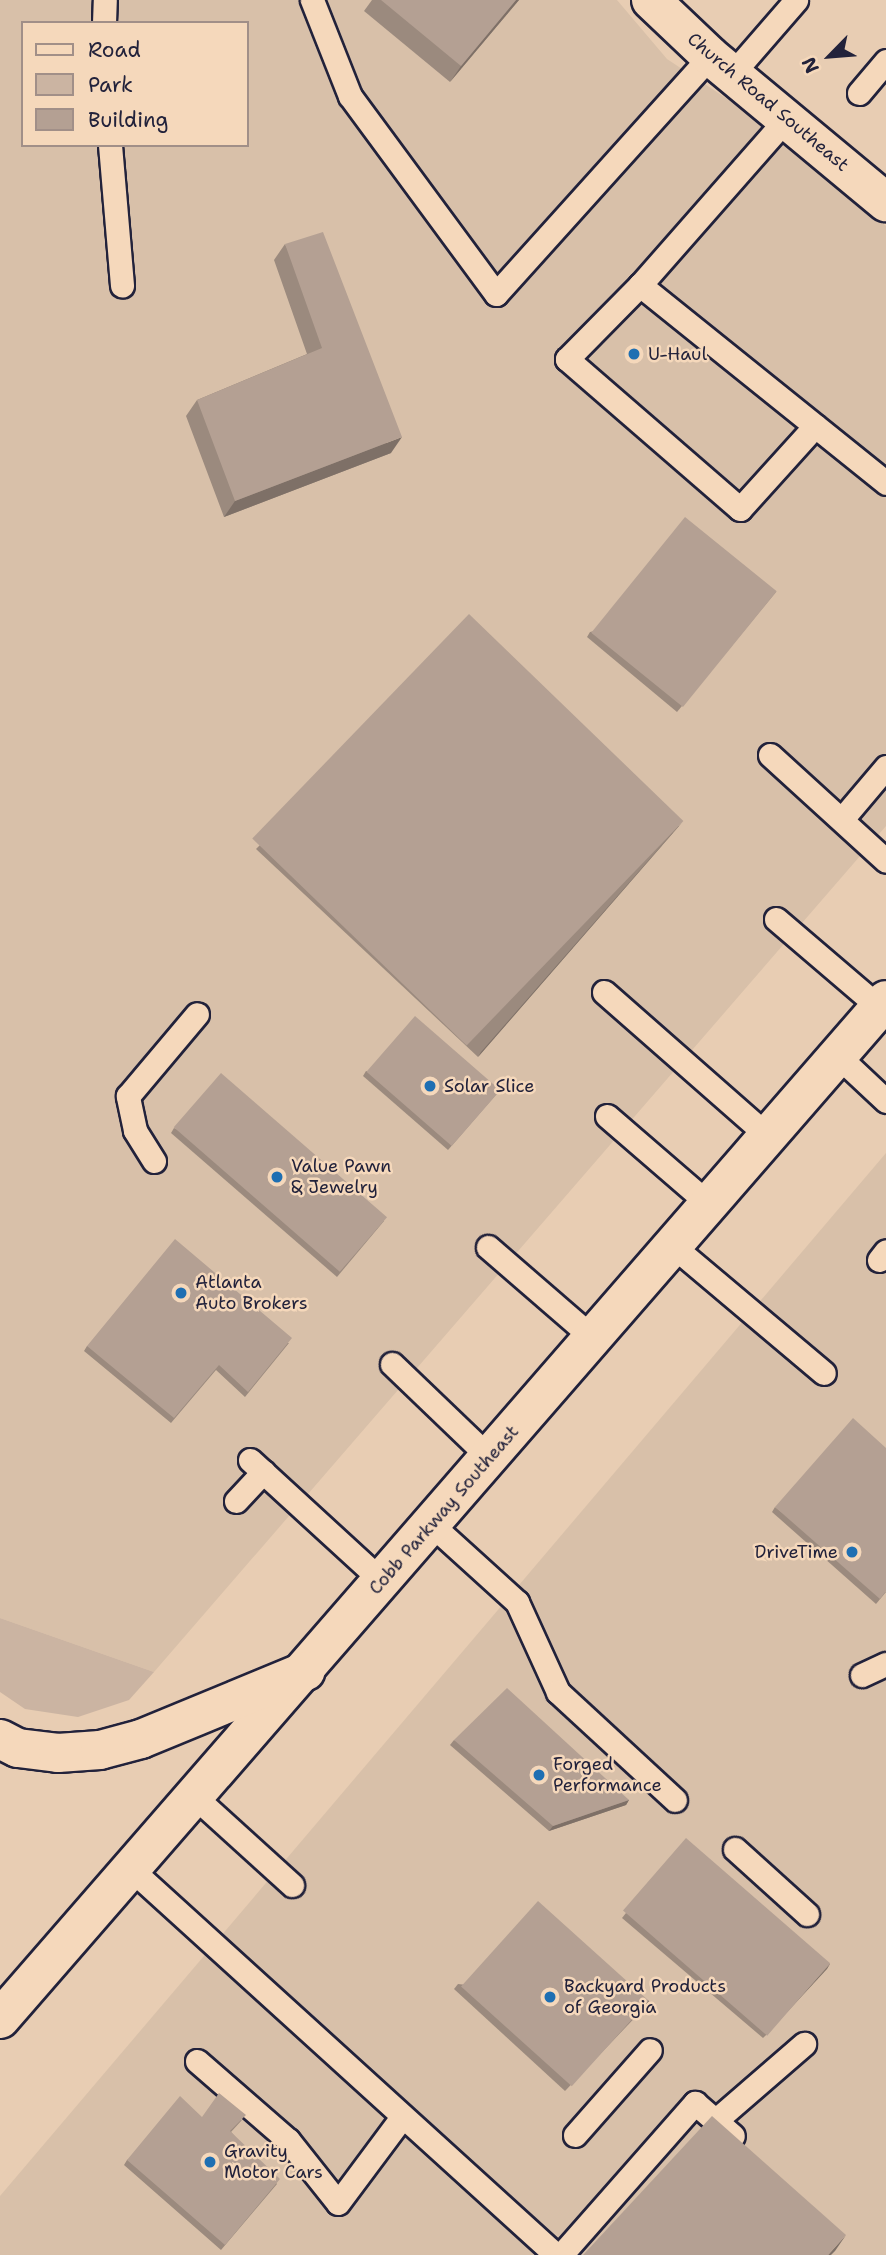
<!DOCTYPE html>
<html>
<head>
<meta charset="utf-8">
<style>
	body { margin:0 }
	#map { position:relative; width:886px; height:2255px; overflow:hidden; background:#e8cdb3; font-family:"Shantell Sans",sans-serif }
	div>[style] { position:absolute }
	.built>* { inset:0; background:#d8c0a9 }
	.green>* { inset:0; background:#cbb4a2 }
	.roads { filter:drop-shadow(2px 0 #22223b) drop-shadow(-2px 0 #22223b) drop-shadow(0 2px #22223b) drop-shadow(0 -2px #22223b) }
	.service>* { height:23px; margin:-11.5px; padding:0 11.5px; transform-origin:11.5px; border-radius:11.5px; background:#f5d8bb }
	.minor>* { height:38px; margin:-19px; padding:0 19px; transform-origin:19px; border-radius:19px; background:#f5d8bb }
	.primary>* { height:38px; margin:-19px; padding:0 19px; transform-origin:19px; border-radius:19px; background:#f5d8bb }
	.trunk>* { height:38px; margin:-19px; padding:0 19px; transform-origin:19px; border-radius:19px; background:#f5d8bb }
	.wall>* { inset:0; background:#9b8a7e }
	.shaded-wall>* { inset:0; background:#7e7067; transform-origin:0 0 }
	.building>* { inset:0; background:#b4a093; transform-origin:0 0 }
	.dots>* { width:19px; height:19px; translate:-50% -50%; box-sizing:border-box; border:4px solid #f5d8bb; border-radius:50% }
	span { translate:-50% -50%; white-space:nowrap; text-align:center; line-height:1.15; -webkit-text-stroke:5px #f5d8bb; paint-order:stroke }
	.street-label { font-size:18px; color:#22223b }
	.poi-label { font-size:18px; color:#22223b }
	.left { translate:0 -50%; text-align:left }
	.right { translate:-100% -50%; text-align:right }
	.legend { position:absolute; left:21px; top:21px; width:228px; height:126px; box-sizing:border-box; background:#f5d8bb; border:2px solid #a18f88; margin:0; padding:9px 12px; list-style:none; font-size:21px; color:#22223b }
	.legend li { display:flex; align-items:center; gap:14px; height:35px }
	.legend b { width:35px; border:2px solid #a18f88 }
	.north { position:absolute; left:795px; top:21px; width:70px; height:70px; -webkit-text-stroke:5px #f5d8bb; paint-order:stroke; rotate:245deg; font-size:19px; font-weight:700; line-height:28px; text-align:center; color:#22223b }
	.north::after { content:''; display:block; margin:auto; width:24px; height:32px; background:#22223b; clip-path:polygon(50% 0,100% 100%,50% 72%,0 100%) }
</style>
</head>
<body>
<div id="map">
	<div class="built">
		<div style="clip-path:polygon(evenodd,0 0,617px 0,667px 59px,750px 114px,886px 226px,886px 826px,154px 1672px,0 1618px,0 0,23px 23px,247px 23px,247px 145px,23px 145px,23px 23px)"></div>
		<div style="clip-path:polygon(886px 1153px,886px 2255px,0 2255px,0 2196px)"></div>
	</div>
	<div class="green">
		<div style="clip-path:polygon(0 1618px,154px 1672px,129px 1700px,78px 1717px,25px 1709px,0 1692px)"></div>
	</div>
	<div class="roads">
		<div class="service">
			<div style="left:312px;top:0;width:103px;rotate:68.4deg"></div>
			<div style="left:350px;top:96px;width:246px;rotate:53.6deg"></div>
			<div style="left:496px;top:294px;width:320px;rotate:-48deg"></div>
			<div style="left:104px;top:23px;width:23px;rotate:-88deg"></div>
			<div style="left:732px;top:74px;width:98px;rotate:-49.1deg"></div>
			<div style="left:859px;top:93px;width:42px;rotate:-49.8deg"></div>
			<div style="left:786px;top:119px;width:221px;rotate:131.3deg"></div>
			<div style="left:640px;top:285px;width:104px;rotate:134.6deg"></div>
			<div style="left:567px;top:359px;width:229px;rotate:40.9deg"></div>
			<div style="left:740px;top:509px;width:112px;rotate:-47.9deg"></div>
			<div style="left:110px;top:145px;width:141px;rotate:85.1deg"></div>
			<div style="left:640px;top:285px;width:316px;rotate:38.8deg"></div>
			<div style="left:770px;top:755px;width:157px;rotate:42.4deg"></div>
			<div style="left:842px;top:819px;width:68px;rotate:-49.8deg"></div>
			<div style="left:776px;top:919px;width:135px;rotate:40.5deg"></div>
			<div style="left:604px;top:992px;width:218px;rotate:41.3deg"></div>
			<div style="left:838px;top:1056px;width:66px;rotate:43.2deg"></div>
			<div style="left:607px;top:1116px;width:135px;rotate:40.8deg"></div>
			<div style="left:154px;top:1161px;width:36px;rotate:-122deg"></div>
			<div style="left:135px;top:1130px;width:35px;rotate:-102deg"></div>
			<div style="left:128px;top:1096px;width:107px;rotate:-49.9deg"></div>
			<div style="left:673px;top:1246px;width:197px;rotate:40.1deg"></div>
			<div style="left:488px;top:1247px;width:139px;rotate:40.9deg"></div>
			<div style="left:879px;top:1260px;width:11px;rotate:-52deg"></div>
			<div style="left:392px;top:1364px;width:136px;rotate:43.8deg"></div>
			<div style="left:250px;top:1460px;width:180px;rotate:42.5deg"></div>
			<div style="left:236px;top:1501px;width:40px;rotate:-47deg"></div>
			<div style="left:432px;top:1525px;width:115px;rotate:42.2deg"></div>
			<div style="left:517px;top:1602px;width:99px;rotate:65.5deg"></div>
			<div style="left:558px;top:1692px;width:159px;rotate:42.7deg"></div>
			<div style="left:862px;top:1675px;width:26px;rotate:-25deg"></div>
			<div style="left:195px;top:1797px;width:131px;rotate:42.2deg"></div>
			<div style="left:735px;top:1849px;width:97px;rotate:42.1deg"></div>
			<div style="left:132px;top:1870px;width:573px;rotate:42.24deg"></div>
			<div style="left:197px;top:2061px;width:121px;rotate:41deg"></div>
			<div style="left:288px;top:2140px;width:80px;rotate:51.6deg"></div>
			<div style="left:338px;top:2203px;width:107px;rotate:-53.3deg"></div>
			<div style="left:715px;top:2121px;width:118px;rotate:-40.9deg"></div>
			<div style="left:575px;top:2135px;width:113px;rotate:-48.6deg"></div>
			<div style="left:561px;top:2255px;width:203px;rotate:-48.6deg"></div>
			<div style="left:695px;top:2103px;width:50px;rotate:41deg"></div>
		</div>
		<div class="minor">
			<div style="left:651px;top:0;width:81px;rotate:43.5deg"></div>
			<div style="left:710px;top:56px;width:229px;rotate:39.7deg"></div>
		</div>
		<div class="primary">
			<div style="left:0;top:2019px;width:1350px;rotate:-48.99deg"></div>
		</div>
		<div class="trunk">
			<div style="left:0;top:1739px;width:20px;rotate:27deg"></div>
			<div style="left:18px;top:1748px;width:40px;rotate:7.1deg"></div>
			<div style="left:58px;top:1753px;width:42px;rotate:-4.1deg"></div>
			<div style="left:100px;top:1750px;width:42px;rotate:-15deg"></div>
			<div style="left:141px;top:1739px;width:178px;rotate:-22.4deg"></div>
		</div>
	</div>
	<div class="wall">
		<div style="clip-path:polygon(372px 0,519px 0,450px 82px,364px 11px)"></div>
		<div style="clip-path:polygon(285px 244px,391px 453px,224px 517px,186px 416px,197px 400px,307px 354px,274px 260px)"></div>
		<div style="clip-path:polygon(776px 592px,677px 712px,587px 637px,590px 632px)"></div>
		<div style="clip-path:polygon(679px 826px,478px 1057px,256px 849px,260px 845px)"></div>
		<div style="clip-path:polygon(366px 1071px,500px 1090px,448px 1150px,363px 1076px)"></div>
		<div style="clip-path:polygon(174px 1128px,384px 1221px,337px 1277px,171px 1133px)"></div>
		<div style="clip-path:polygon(289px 1343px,245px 1397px,216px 1370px,171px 1423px,84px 1351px,87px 1346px)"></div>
		<div style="clip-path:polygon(775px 1507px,886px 1592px,876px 1604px,772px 1512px)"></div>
		<div style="clip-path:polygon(454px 1740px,629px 1800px,626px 1805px,549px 1831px,450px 1745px)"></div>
		<div style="clip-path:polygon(626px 1913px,830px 1964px,763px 2038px,622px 1918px)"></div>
		<div style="clip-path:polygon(458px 1984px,646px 2006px,565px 2091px,454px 1989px)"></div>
		<div style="clip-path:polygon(202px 2117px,242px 2120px,231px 2132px,277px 2184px,221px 2250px,124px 2165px,127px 2160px)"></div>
	</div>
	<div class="shaded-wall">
		<div style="clip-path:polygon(516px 0,519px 0,450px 82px,461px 66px)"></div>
		<div style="clip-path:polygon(402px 437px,391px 453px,224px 517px,235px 501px)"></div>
		<div style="clip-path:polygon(683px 821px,679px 826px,478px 1057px,481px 1052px)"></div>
		<div style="clip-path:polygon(629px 1800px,626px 1805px,549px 1831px,553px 1826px)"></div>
		<div style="clip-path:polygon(830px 1964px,827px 1969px,763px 2038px,767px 2033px)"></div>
		<div style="left:649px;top:2001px;width:6px;height:117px;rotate:121deg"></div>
		<div style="clip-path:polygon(846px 2235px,835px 2251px,831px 2255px,828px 2255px)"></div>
	</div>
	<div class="building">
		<div style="clip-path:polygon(381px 0,516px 0,461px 66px)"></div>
		<div style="clip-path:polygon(323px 232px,402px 437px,235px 501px,197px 400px,322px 348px,285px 244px)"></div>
		<div style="left:685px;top:517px;width:118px;height:149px;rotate:39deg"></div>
		<div style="left:469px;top:614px;width:298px;height:312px;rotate:44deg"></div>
		<div style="left:415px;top:1016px;width:113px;height:74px;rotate:41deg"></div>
		<div style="left:221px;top:1073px;width:220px;height:72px;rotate:41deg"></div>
		<div style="clip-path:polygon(175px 1239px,292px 1338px,248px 1392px,219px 1365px,174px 1418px,87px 1346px)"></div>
		<div style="clip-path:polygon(853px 1418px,886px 1448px,886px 1591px,880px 1599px,775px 1507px)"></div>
		<div style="clip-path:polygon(507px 1688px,629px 1800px,553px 1826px,454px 1740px)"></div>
		<div style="left:686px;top:1838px;width:191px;height:96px;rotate:41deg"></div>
		<div style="left:538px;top:1901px;width:149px;height:115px;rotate:42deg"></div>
		<div style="clip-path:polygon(219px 2093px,246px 2115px,230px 2131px,280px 2179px,225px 2245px,127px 2160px,180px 2096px,202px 2117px)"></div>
		<div style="clip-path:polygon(712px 2116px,846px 2235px,828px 2255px,583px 2255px)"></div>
	</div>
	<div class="dots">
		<div style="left:634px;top:354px;background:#1f6fb2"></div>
		<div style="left:430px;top:1086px;background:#1f6fb2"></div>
		<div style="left:277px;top:1177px;background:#1f6fb2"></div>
		<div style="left:181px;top:1293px;background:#1f6fb2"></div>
		<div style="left:852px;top:1552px;background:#1f6fb2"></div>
		<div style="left:539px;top:1775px;background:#1f6fb2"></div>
		<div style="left:550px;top:1997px;background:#1f6fb2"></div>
		<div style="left:210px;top:2162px;background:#1f6fb2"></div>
	</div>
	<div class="street-label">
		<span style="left:768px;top:102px;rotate:40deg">Church Road Southeast</span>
		<span style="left:444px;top:1510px;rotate:-49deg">Cobb Parkway Southeast</span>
	</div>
	<div class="poi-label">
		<span class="left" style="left:648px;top:354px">U-Haul</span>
		<span class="left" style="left:444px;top:1086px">Solar Slice</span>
		<span class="left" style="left:291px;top:1177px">Value Pawn<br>&amp; Jewelry</span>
		<span class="left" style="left:195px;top:1293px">Atlanta<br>Auto Brokers</span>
		<span class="right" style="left:838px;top:1552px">DriveTime</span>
		<span class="left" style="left:553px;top:1775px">Forged<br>Performance</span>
		<span class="left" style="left:564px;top:1997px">Backyard Products<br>of Georgia</span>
		<span class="left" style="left:224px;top:2162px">Gravity<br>Motor Cars</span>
	</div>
	<ul class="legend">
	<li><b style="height:9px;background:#f5d8bb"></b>Road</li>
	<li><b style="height:19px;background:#cbb4a2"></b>Park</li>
	<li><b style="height:19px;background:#b4a093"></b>Building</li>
	</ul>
	<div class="north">N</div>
</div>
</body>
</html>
